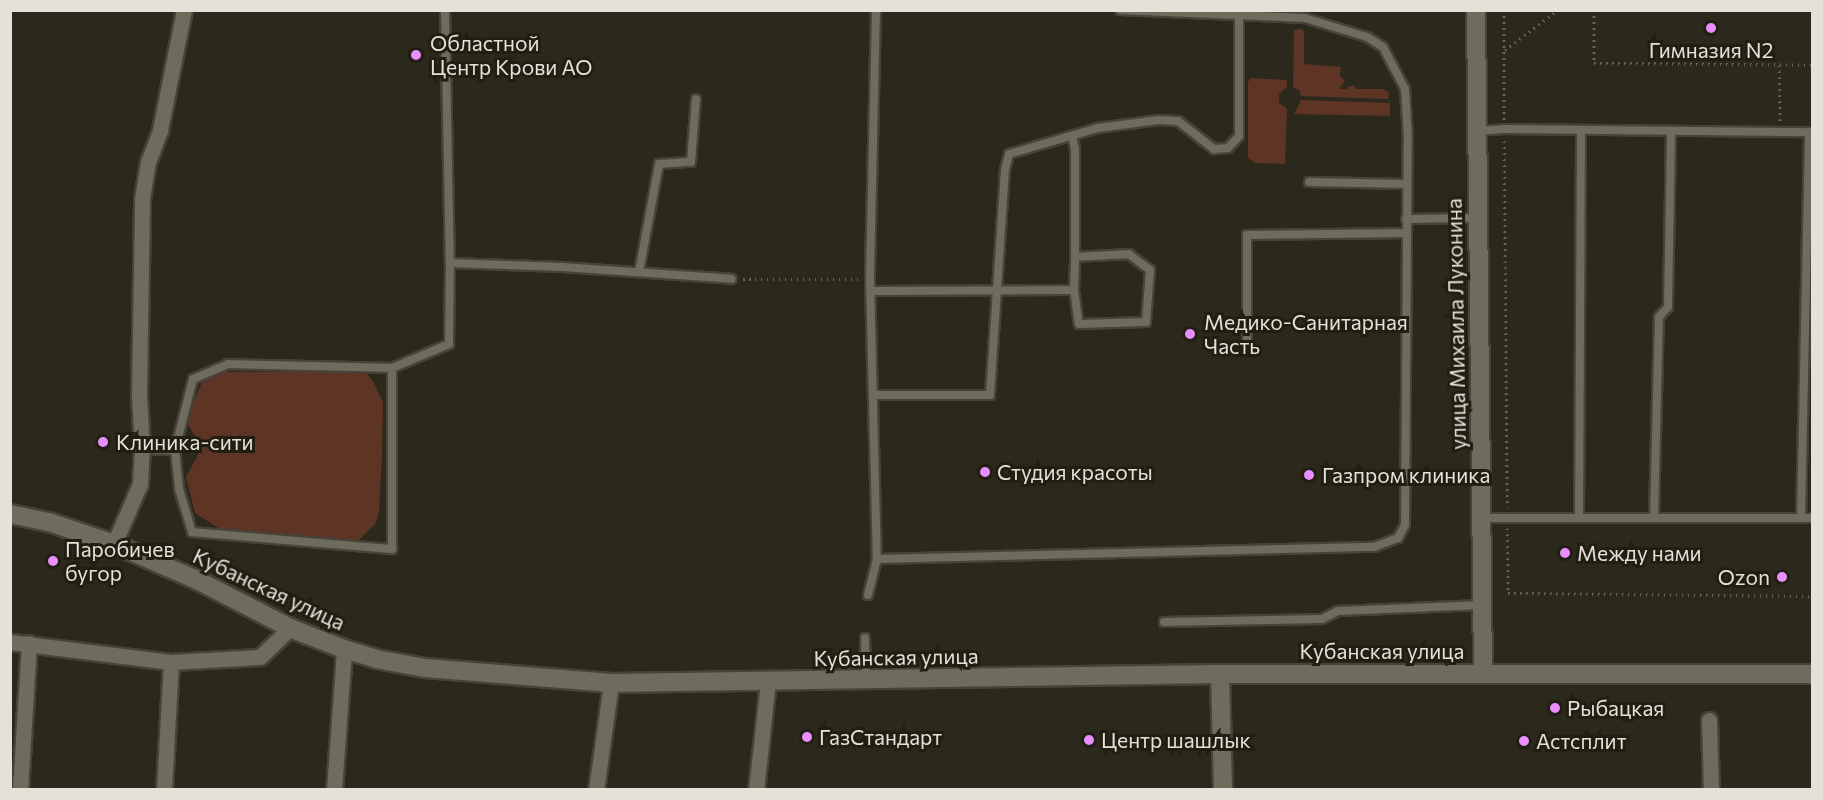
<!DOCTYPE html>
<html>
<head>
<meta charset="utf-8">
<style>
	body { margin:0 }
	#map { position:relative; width:1823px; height:800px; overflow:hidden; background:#2b281c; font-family:Commissioner,sans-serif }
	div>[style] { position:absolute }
	.green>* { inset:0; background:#5e3425 }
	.path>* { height:3px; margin-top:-1.5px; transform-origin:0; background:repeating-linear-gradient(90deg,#666358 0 1.5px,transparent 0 6px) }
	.roads { filter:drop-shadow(2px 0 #464339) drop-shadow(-2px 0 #464339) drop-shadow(0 2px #464339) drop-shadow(0 -2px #464339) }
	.service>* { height:8px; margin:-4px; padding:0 4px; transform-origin:4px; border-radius:4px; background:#6f6b5d }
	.minor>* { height:15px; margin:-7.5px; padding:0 7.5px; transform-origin:7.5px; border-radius:7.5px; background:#6f6b5d }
	.secondary>* { height:18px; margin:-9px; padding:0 9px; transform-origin:9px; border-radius:9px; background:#6f6b5d }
	.dots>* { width:16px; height:16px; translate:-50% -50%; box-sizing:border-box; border:3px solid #221e12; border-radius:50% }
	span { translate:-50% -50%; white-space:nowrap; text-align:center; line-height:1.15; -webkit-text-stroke:6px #221e12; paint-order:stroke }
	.poi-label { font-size:21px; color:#e4e1d9 }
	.left { translate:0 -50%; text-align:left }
	.right { translate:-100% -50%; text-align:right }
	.street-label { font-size:21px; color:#e4e1d9 }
	.frame { position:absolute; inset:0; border:12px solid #e4e1d9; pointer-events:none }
</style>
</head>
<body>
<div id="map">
	<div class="green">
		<div style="clip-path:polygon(1301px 29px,1304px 31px,1304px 64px,1341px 67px,1340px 76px,1345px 81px,1339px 89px,1347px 89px,1348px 86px,1355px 86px,1355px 89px,1383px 89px,1389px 93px,1388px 99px,1301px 96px,1299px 90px,1293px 87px,1294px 30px)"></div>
		<div style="clip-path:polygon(1251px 78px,1287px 80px,1287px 87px,1279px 94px,1279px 103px,1287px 109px,1285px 164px,1255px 163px,1248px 158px,1248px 82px)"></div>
		<div style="clip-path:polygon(1301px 100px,1390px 103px,1390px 116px,1294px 114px)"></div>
		<div style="clip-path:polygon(364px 371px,373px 381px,383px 402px,382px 457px,379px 512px,375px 524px,359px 540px,226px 533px,195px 513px,186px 477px,202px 448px,186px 421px,202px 382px,225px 372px)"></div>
	</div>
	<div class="path">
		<div style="left:1504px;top:10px;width:110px;rotate:90deg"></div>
		<div style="left:1594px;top:10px;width:53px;rotate:90deg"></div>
		<div style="left:1594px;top:63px;width:218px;rotate:0.5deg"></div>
		<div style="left:1505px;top:50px;width:66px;rotate:-37deg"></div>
		<div style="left:1779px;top:65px;width:56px;rotate:89deg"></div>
		<div style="left:1504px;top:141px;width:366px;rotate:89.5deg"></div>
		<div style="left:743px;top:279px;width:116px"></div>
		<div style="left:1507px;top:528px;width:65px;rotate:89.1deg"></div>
		<div style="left:1508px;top:593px;width:304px;rotate:0.6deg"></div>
	</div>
	<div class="roads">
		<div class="service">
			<div style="left:445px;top:10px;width:253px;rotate:88.9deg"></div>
			<div style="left:450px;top:263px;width:112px;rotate:2deg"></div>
			<div style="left:562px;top:267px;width:170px;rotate:4deg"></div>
			<div style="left:876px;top:10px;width:269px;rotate:91.3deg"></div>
			<div style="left:870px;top:279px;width:280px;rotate:88.6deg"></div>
			<div style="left:1477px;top:131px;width:27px;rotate:-4deg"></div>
			<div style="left:1504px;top:129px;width:308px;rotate:0.6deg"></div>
			<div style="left:1309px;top:182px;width:97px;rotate:1.2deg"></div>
			<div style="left:1406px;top:219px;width:71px;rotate:-0.8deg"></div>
			<div style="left:639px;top:272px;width:110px;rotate:-79.5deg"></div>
			<div style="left:659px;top:164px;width:32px;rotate:-4deg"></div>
			<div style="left:691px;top:162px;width:63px;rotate:-85.5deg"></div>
			<div style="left:1074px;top:290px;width:33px;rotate:-88deg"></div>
			<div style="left:870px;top:291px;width:204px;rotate:-0.3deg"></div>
			<div style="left:1074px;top:290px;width:34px;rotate:82deg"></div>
			<div style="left:1079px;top:324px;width:67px;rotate:-1.7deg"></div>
			<div style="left:1146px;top:322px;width:52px;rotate:-85.6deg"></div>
			<div style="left:1150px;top:270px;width:26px;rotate:-143deg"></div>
			<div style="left:1129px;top:254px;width:54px;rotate:176.8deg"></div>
			<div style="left:1075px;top:257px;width:108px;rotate:-90deg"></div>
			<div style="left:1075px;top:149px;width:13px;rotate:-103deg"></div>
			<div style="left:1247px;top:340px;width:105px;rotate:-90deg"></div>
			<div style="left:1247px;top:235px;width:158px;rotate:-0.7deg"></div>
			<div style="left:873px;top:395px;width:117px"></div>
			<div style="left:990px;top:395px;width:225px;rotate:-86.2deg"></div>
			<div style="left:1005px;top:170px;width:16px;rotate:-76deg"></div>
			<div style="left:1009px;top:154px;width:93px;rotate:-16.3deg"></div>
			<div style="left:1098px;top:128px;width:61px;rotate:-7.6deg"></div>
			<div style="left:1158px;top:120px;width:20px;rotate:3deg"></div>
			<div style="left:1178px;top:121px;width:46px;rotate:37.9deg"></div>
			<div style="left:1214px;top:149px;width:14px;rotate:-4deg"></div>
			<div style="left:1228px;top:148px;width:16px;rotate:-47deg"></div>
			<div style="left:1239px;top:136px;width:121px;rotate:-90deg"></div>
			<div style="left:142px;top:449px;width:33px;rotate:2deg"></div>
			<div style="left:175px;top:450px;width:39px;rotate:84deg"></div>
			<div style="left:179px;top:489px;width:45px;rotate:73.2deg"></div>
			<div style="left:192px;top:532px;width:201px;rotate:4.9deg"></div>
			<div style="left:392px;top:549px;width:181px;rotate:-90deg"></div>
			<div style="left:392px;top:368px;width:62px;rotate:-22.8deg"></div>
			<div style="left:449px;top:344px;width:81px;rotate:-89.3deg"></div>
			<div style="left:175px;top:450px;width:73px;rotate:-75.8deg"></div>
			<div style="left:193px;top:379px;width:38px;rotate:-23deg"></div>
			<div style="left:228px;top:364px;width:164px;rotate:1.4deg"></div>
			<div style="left:1579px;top:517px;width:387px;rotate:-89.7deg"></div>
			<div style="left:1482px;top:518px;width:330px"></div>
			<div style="left:1654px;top:518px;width:201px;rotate:-88.6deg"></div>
			<div style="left:1659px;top:317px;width:13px;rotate:-48deg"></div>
			<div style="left:1668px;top:307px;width:176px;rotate:-89deg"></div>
			<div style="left:1801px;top:518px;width:386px;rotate:-88.8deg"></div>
			<div style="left:868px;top:595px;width:37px;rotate:-76deg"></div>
			<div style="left:877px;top:559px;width:497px;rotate:-1.4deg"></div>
			<div style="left:1374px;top:547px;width:26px;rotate:-21deg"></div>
			<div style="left:1398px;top:538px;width:15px;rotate:-62deg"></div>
			<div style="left:1405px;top:525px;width:387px;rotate:-89.6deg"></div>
			<div style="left:1408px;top:138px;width:49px;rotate:-93.5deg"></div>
			<div style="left:1405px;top:89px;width:47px;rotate:-117.6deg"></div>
			<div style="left:1383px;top:47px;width:19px;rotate:-148deg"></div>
			<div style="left:1367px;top:37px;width:65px;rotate:-163deg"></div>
			<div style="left:1305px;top:18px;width:185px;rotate:-177.5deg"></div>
			<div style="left:1164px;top:622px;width:158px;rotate:-1.1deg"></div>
			<div style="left:1322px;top:619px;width:18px;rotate:-27deg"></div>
			<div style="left:1338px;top:611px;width:144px;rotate:-2.4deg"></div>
			<div style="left:865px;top:638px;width:40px;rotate:88.6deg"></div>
		</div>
		<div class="minor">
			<div style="left:114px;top:544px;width:65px;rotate:-66.6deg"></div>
			<div style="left:140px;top:484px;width:35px;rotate:-87deg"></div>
			<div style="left:142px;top:449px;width:54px;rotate:-93.2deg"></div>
			<div style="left:139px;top:395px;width:196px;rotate:-89.1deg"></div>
			<div style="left:142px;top:199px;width:37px;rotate:-81deg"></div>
			<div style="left:148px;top:162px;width:34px;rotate:-69deg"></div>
			<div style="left:160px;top:130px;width:122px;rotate:-78.7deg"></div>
			<div style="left:10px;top:642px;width:162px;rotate:7.1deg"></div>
			<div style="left:171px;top:662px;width:89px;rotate:-3.2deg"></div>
			<div style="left:260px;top:657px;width:42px;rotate:-44deg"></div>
			<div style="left:1709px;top:720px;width:70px;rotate:88.4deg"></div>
			<div style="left:20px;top:790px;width:147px;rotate:-86.5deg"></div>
			<div style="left:164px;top:790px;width:128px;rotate:-86.9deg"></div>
			<div style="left:334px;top:790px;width:141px;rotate:-85.9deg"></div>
			<div style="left:596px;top:790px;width:108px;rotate:-82deg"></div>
			<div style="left:756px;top:790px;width:109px;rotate:-83.7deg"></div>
		</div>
		<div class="secondary">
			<div style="left:1476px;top:10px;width:664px;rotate:89.4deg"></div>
			<div style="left:10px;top:514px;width:40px;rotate:12deg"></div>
			<div style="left:49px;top:522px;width:69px;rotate:18.7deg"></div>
			<div style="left:114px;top:544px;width:88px;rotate:23.4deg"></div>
			<div style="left:195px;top:579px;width:107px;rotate:27.3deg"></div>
			<div style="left:290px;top:628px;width:58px;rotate:21.3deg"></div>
			<div style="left:344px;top:649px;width:34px;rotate:17deg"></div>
			<div style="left:376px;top:659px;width:50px;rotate:10.4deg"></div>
			<div style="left:425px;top:668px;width:187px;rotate:4.6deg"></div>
			<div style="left:611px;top:683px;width:609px;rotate:-0.85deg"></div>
			<div style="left:1220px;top:674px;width:592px"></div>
			<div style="left:1220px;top:674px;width:116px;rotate:88.5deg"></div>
		</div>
	</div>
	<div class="dots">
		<div style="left:1711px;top:28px;background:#e88eff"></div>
		<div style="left:416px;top:55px;background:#e88eff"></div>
		<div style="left:1190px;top:334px;background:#e88eff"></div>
		<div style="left:103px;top:442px;background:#e88eff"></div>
		<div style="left:985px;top:472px;background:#e88eff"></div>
		<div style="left:1309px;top:475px;background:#e88eff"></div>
		<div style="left:1565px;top:553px;background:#e88eff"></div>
		<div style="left:53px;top:561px;background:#e88eff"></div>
		<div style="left:1782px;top:577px;background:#e88eff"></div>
		<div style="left:1555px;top:708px;background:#e88eff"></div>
		<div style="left:807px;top:737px;background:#e88eff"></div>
		<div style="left:1089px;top:740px;background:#e88eff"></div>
		<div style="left:1524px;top:741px;background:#e88eff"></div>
	</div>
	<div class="poi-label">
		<span class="left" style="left:430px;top:55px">Областной<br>Центр Крови АО</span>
		<span style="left:1711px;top:50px">Гимназия N2</span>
		<span class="left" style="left:1204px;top:334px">Медико-Санитарная<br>Часть</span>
		<span class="left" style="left:116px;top:442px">Клиника-сити</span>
		<span class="left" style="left:997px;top:472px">Студия красоты</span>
		<span class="left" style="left:1322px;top:475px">Газпром клиника</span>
		<span class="left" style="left:65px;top:561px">Паробичев<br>бугор</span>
		<span class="left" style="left:1577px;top:553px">Между нами</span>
		<span class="right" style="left:1770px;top:577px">Ozon</span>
		<span class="left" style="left:1567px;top:708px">Рыбацкая</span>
		<span class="left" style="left:819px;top:737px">ГазСтандарт</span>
		<span class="left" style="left:1101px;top:740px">Центр шашлык</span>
		<span class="left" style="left:1536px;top:741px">Астсплит</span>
	</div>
	<div class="street-label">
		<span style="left:1456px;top:324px;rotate:-91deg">улица Михаила Луконина</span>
		<span style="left:269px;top:589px;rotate:25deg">Кубанская улица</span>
		<span style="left:1382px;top:651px">Кубанская улица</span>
		<span style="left:896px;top:657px;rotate:-1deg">Кубанская улица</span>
	</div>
	<div class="frame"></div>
</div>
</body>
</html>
